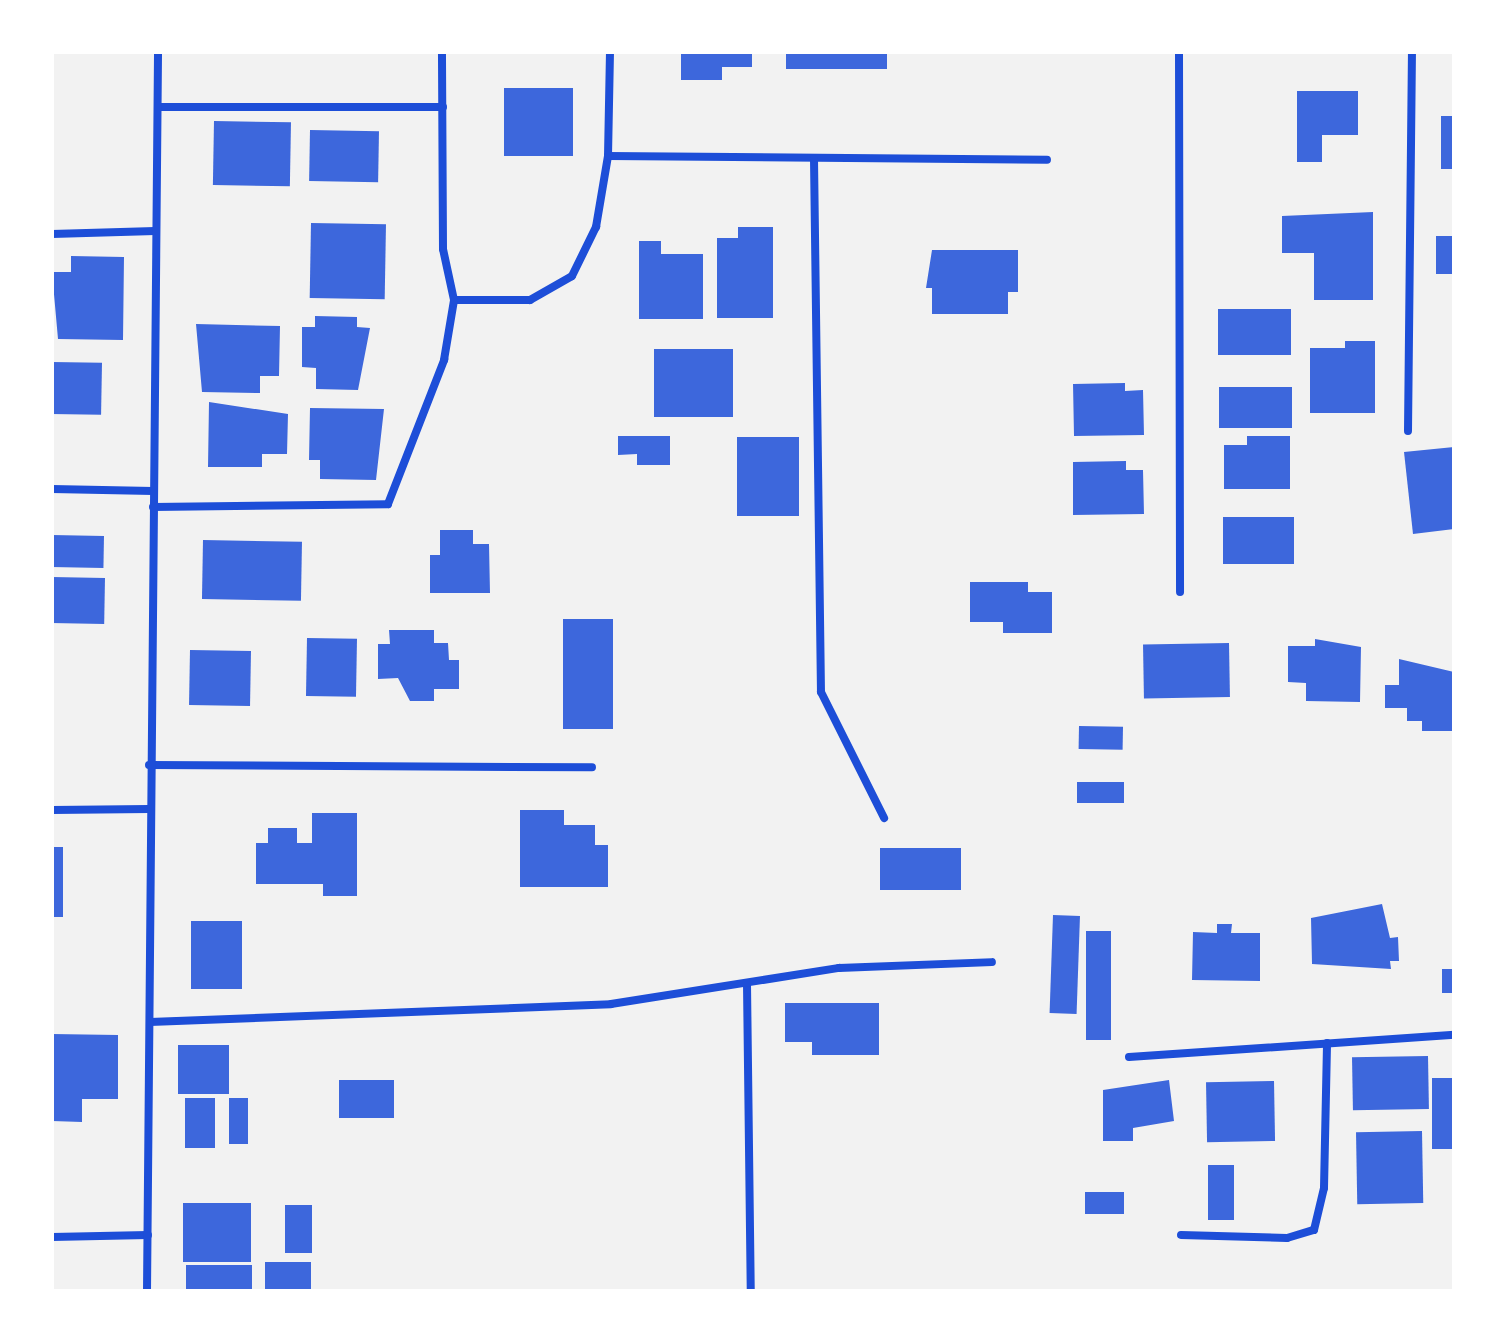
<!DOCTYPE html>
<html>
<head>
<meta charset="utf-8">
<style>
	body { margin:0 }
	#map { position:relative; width:1506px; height:1343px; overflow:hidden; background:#f2f2f2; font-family:"Roboto Condensed",sans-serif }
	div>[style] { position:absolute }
	.building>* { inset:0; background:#3d67dc; transform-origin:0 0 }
	.minor>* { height:8px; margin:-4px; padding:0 4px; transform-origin:4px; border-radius:4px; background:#1d4ed8 }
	span { translate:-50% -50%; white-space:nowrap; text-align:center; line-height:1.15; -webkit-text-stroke:8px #fff; paint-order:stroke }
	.frame { position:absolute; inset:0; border:54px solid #fff; pointer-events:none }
</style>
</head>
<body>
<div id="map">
	<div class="building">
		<div style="clip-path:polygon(681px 52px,752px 52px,752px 67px,722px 67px,722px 80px,681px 80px)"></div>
		<div style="left:786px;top:52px;width:101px;height:17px"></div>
		<div style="left:504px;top:88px;width:69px;height:68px"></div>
		<div style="clip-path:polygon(1297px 91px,1358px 91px,1358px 135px,1322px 135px,1322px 162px,1297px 162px)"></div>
		<div style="left:1441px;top:116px;width:13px;height:53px"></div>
		<div style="left:214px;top:121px;width:77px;height:64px;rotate:1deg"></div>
		<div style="left:310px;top:130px;width:69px;height:51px;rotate:1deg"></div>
		<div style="clip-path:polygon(1373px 212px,1373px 300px,1314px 300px,1314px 253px,1282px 253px,1282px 216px)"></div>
		<div style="left:311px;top:223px;width:75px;height:75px;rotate:1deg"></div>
		<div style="clip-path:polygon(738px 227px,773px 227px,773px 318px,717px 318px,717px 238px,738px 238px)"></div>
		<div style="left:1436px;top:236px;width:18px;height:38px"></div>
		<div style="clip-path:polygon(639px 241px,661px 241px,661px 254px,703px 254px,703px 319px,639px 319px)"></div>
		<div style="clip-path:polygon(932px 250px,1018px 250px,1018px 292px,1008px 292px,1008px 314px,932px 314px,932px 288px,926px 288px)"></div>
		<div style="clip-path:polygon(71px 256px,124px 257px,123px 340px,58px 339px,52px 272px,71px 272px)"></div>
		<div style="left:1218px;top:309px;width:73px;height:46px"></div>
		<div style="clip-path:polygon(315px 316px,357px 317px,357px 327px,370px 328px,358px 390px,316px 389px,316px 368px,302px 367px,302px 327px,315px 327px)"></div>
		<div style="clip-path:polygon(196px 324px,280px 326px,279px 376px,260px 376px,260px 393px,202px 392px)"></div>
		<div style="clip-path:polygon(1345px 341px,1375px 341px,1375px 413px,1310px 413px,1310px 348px,1345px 348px)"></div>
		<div style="left:654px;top:349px;width:79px;height:68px"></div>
		<div style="left:52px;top:362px;width:50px;height:52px;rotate:1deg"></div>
		<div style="clip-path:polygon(1125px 383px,1125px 391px,1143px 390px,1144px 435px,1074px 436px,1073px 384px)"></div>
		<div style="left:1219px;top:387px;width:73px;height:41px"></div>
		<div style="clip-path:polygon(209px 402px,288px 414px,287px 454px,262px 454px,262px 467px,208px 467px)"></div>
		<div style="clip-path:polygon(310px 408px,384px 409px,376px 480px,320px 479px,320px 460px,309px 460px)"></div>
		<div style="clip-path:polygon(618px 436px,670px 436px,670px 465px,637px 465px,637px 454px,618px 455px)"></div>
		<div style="clip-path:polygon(1247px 436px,1290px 436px,1290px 489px,1224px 489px,1224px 445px,1247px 445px)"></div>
		<div style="left:737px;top:437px;width:62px;height:79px"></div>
		<div style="clip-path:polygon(1454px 447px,1454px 529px,1413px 534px,1404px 452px)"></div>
		<div style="clip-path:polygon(1126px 461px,1126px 470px,1143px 470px,1144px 514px,1073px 515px,1073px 462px)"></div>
		<div style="left:1223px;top:517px;width:71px;height:47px"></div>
		<div style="clip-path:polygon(440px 530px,473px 530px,473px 544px,489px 544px,490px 593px,430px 593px,430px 555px,440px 555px)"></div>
		<div style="left:52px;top:535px;width:52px;height:32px;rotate:1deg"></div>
		<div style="left:203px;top:540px;width:99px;height:59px;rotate:1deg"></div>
		<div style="left:52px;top:577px;width:53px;height:46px;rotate:1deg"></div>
		<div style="clip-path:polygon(970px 582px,1028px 582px,1028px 592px,1052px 592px,1052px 633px,1003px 633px,1003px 622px,970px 622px)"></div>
		<div style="left:563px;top:619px;width:50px;height:110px"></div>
		<div style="clip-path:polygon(389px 630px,434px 630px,434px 643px,448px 643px,449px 660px,459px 660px,459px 689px,434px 689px,434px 701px,410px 701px,398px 678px,378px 679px,378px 644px,390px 644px)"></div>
		<div style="left:307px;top:638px;width:50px;height:58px;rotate:1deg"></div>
		<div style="clip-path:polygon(1315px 639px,1361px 647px,1360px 702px,1306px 701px,1306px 683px,1288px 682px,1288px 646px,1315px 646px)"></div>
		<div style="left:1229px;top:643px;width:54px;height:86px;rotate:89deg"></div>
		<div style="left:190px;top:650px;width:61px;height:55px;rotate:1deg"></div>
		<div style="clip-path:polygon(1399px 659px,1454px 672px,1454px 731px,1422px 731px,1422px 721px,1407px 721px,1407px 708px,1385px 708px,1385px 685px,1399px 685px)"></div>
		<div style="left:1079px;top:726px;width:44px;height:23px;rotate:1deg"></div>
		<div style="left:1077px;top:782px;width:47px;height:21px"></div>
		<div style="clip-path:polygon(520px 810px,564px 810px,564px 825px,595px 825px,595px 845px,608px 845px,608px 887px,520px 887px)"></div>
		<div style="clip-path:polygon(312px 813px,357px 813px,357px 896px,323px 896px,323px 884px,256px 884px,256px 843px,268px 843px,268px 828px,297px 828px,297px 843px,312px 843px)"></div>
		<div style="left:52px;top:847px;width:11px;height:70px"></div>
		<div style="left:880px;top:848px;width:81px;height:42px"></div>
		<div style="clip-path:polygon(1382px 904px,1390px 938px,1398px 937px,1399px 961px,1390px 961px,1391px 969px,1312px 964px,1311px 918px)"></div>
		<div style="left:1053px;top:915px;width:27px;height:98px;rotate:2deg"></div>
		<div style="left:191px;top:921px;width:51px;height:68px"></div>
		<div style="clip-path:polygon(1217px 924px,1232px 924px,1231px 933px,1260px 933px,1260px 981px,1192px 980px,1193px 932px,1217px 933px)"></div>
		<div style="left:1086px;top:931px;width:25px;height:109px"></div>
		<div style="left:1442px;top:969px;width:12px;height:24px"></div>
		<div style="clip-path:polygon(785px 1003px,879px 1003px,879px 1055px,812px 1055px,812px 1042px,785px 1042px)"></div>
		<div style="clip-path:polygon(52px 1034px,118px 1035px,118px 1099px,82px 1099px,82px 1122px,52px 1121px)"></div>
		<div style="left:178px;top:1045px;width:51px;height:49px"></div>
		<div style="left:1428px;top:1056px;width:53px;height:76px;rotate:89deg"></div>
		<div style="left:1432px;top:1078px;width:22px;height:71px"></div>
		<div style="left:339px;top:1080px;width:55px;height:38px"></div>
		<div style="clip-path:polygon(1169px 1080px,1174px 1121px,1133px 1128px,1133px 1141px,1103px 1141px,1103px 1090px)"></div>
		<div style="left:1274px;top:1081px;width:60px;height:68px;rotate:89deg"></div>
		<div style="left:185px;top:1098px;width:30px;height:50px"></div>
		<div style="left:229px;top:1098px;width:19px;height:46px"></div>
		<div style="left:1422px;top:1131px;width:72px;height:66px;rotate:89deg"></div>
		<div style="left:1208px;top:1165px;width:26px;height:55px"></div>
		<div style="left:1085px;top:1192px;width:39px;height:22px"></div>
		<div style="left:183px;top:1203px;width:68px;height:59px"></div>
		<div style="left:285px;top:1205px;width:27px;height:48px"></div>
		<div style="left:265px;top:1262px;width:46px;height:28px"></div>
		<div style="left:186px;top:1265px;width:66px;height:26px"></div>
	</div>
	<div class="minor">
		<div style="left:1179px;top:52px;width:540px;rotate:89.89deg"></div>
		<div style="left:158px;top:107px;width:285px"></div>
		<div style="left:608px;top:156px;width:439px;rotate:0.5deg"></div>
		<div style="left:814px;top:159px;width:533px;rotate:89.25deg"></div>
		<div style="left:821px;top:692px;width:141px;rotate:63.4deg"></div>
		<div style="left:52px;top:234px;width:103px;rotate:-1.7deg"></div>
		<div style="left:454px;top:300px;width:76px"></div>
		<div style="left:530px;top:300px;width:48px;rotate:-29.7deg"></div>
		<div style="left:572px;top:276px;width:55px;rotate:-63.9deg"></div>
		<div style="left:596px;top:227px;width:72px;rotate:-80.4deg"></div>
		<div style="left:608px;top:156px;width:104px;rotate:-88.9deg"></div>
		<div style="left:1408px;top:431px;width:379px;rotate:-89.4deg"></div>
		<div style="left:52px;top:489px;width:101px;rotate:1.1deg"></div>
		<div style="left:153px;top:507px;width:235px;rotate:-0.7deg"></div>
		<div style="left:388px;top:504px;width:155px;rotate:-68.7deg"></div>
		<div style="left:444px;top:360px;width:61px;rotate:-80.5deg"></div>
		<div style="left:454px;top:300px;width:52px;rotate:-102.2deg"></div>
		<div style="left:443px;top:249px;width:197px;rotate:-90.3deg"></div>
		<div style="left:149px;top:765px;width:443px;rotate:0.3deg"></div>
		<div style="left:52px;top:810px;width:97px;rotate:-0.6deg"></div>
		<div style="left:747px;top:984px;width:307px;rotate:89.3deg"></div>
		<div style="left:150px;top:1022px;width:461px;rotate:-2.2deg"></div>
		<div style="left:611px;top:1004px;width:231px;rotate:-9deg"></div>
		<div style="left:839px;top:968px;width:153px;rotate:-2.2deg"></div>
		<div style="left:1129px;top:1057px;width:326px;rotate:-3.9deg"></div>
		<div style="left:1181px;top:1235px;width:106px;rotate:1.6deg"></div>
		<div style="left:1287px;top:1238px;width:28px;rotate:-17deg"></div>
		<div style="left:1314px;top:1230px;width:43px;rotate:-76.6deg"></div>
		<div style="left:1324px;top:1188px;width:145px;rotate:-88.8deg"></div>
		<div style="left:52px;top:1237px;width:96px;rotate:-1.2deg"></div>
		<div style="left:147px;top:1291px;width:1239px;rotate:-89.49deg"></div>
	</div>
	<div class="frame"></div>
</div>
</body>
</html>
